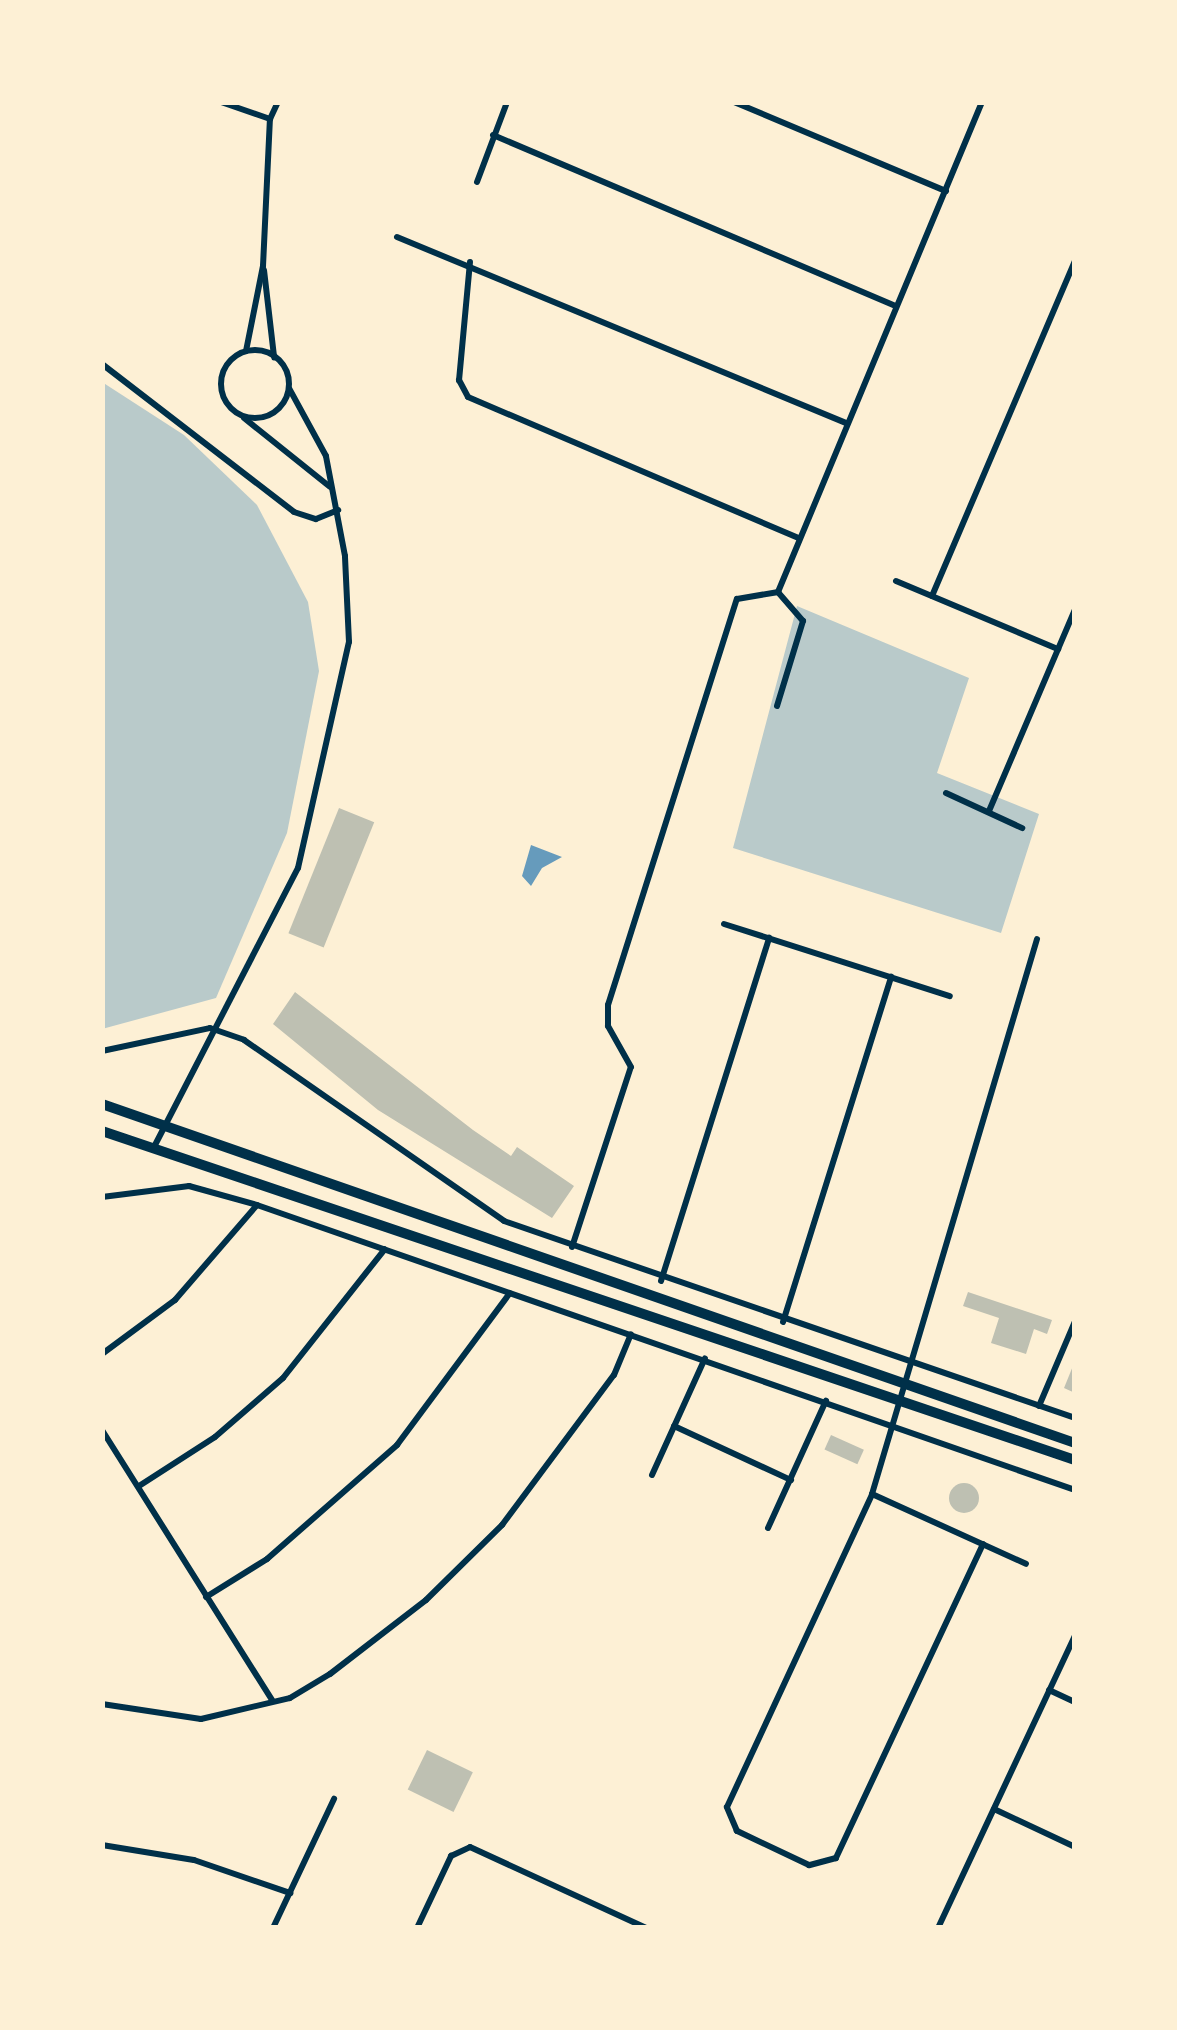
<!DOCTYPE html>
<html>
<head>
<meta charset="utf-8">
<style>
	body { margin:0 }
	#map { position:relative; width:1177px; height:2030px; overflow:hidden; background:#fdf0d5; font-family:Poppins,sans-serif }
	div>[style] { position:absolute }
	.green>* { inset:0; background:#b9caca }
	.water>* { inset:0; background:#669bbc }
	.building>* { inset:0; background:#bec0b2; transform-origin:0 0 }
	.round { border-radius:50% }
	.minor>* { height:6px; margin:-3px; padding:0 3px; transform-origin:3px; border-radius:3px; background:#003049 }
	.minor>.ring { margin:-3px; padding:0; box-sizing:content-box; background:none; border:6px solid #003049; border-radius:50% }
	.trunk>* { height:10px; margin:-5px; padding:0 5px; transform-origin:5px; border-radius:5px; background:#003049 }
	span { translate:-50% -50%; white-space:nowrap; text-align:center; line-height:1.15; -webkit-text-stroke:9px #fdf0d5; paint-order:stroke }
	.frame { position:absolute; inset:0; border:105px solid #fdf0d5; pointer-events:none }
</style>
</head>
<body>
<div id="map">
	<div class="green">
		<div style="clip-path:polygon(102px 382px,184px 435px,257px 505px,308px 602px,319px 671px,287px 833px,216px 998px,102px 1029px)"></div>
		<div style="clip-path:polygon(797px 606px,969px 678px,937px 773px,1039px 814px,1001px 933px,733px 848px)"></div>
	</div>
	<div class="water">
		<div style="clip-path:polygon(531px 845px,562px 857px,542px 868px,531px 886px,522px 876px)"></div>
	</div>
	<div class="building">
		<div style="left:339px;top:808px;width:38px;height:135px;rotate:22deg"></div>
		<div style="clip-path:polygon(295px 992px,473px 1130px,511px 1156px,517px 1147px,574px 1186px,552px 1218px,378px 1110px,273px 1024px)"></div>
		<div style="clip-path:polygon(968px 1292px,1052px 1320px,1047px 1334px,1034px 1329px,1026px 1354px,991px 1343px,999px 1318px,963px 1306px)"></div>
		<div style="clip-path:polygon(1075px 1361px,1075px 1393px,1064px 1388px)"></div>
		<div style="left:831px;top:1435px;width:36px;height:16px;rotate:24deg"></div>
		<div class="round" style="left:949px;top:1483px;width:30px;height:30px"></div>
		<div style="left:427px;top:1750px;width:51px;height:44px;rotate:26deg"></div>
	</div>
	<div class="minor">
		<div style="left:221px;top:102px;width:52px;rotate:19.1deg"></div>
		<div style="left:734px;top:102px;width:230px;rotate:22.8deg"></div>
		<div style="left:493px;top:135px;width:438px;rotate:23deg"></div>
		<div style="left:477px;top:182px;width:85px;rotate:-69.4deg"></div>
		<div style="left:397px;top:237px;width:487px;rotate:22.5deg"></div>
		<div style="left:470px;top:262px;width:119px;rotate:95.3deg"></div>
		<div style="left:459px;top:380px;width:19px;rotate:62deg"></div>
		<div style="left:468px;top:397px;width:360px;rotate:23.1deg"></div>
		<div style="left:264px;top:270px;width:88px;rotate:83.4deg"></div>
		<div class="ring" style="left:221px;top:350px;width:62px;height:62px"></div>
		<div style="left:246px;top:351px;width:87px;rotate:-78.7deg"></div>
		<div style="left:263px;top:266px;width:147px;rotate:-87.3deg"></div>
		<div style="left:270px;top:119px;width:19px;rotate:-65deg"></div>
		<div style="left:102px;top:364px;width:242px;rotate:37.6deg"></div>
		<div style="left:294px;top:512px;width:23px;rotate:18deg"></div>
		<div style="left:316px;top:519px;width:24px;rotate:-22deg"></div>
		<div style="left:244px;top:418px;width:110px;rotate:38.7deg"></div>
		<div style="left:896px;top:581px;width:176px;rotate:22.8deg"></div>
		<div style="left:932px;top:596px;width:364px;rotate:-66.9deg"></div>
		<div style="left:777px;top:706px;width:89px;rotate:-73deg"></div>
		<div style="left:803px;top:621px;width:38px;rotate:-131deg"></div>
		<div style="left:946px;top:793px;width:84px;rotate:24.7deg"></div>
		<div style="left:989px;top:811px;width:220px;rotate:-66.9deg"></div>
		<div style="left:724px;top:924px;width:237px;rotate:17.7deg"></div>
		<div style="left:102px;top:1051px;width:110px;rotate:-12deg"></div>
		<div style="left:210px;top:1028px;width:36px;rotate:19deg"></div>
		<div style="left:244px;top:1040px;width:317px;rotate:34.8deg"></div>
		<div style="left:504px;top:1221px;width:604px;rotate:19.03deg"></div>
		<div style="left:154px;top:1147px;width:314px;rotate:-62.7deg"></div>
		<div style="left:298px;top:868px;width:232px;rotate:-77.3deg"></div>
		<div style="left:349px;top:642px;width:86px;rotate:-92.7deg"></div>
		<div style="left:345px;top:556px;width:102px;rotate:-100.8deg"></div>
		<div style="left:326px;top:456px;width:77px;rotate:-118.6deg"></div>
		<div style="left:102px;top:1197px;width:88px;rotate:-7.2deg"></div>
		<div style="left:189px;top:1186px;width:71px;rotate:15.6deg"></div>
		<div style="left:257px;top:1205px;width:866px;rotate:19.21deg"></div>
		<div style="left:572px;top:1247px;width:189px;rotate:-71.9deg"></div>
		<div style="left:631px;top:1067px;width:47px;rotate:-119.3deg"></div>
		<div style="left:608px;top:1026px;width:21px;rotate:-90deg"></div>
		<div style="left:608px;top:1005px;width:426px;rotate:-72.4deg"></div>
		<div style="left:737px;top:599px;width:42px;rotate:-9.7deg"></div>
		<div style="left:778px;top:592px;width:531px;rotate:-67.4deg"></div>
		<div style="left:661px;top:1281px;width:360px;rotate:-72.5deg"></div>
		<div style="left:783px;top:1322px;width:362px;rotate:-72.6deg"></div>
		<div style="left:102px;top:1354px;width:91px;rotate:-36.5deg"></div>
		<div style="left:175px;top:1300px;width:125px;rotate:-49.2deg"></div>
		<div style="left:1039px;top:1406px;width:92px;rotate:-67deg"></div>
		<div style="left:674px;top:1426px;width:129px;rotate:24.8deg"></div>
		<div style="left:102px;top:1430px;width:319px;rotate:57.8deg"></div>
		<div style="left:652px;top:1475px;width:128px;rotate:-65.6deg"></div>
		<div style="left:139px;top:1486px;width:90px;rotate:-32.8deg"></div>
		<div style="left:215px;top:1437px;width:90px;rotate:-40.9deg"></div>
		<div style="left:283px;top:1378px;width:164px;rotate:-51.7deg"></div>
		<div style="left:872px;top:1494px;width:169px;rotate:24.4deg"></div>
		<div style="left:768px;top:1528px;width:140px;rotate:-65.5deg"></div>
		<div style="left:983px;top:1544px;width:347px;rotate:115.1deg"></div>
		<div style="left:836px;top:1858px;width:28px;rotate:165deg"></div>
		<div style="left:809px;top:1865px;width:80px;rotate:-154.7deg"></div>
		<div style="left:737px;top:1831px;width:26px;rotate:-113deg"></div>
		<div style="left:727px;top:1807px;width:345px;rotate:-65.1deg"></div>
		<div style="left:872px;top:1494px;width:579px;rotate:-73.44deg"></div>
		<div style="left:206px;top:1597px;width:72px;rotate:-31.9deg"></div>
		<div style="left:267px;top:1559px;width:173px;rotate:-41.2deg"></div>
		<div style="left:397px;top:1445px;width:189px;rotate:-53.4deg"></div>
		<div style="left:1049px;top:1690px;width:29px;rotate:25deg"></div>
		<div style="left:102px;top:1704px;width:100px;rotate:8.6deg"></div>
		<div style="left:201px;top:1719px;width:91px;rotate:-13.3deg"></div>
		<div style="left:290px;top:1698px;width:47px;rotate:-31deg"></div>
		<div style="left:330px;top:1674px;width:121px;rotate:-37.6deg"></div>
		<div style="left:426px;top:1600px;width:107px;rotate:-44.6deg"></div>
		<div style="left:502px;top:1525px;width:187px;rotate:-53.3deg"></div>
		<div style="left:614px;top:1375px;width:44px;rotate:-67.5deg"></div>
		<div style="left:994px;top:1809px;width:89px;rotate:25.1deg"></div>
		<div style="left:102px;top:1845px;width:93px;rotate:9.3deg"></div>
		<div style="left:194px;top:1860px;width:102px;rotate:19deg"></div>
		<div style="left:273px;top:1928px;width:143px;rotate:-64.7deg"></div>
		<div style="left:417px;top:1928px;width:80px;rotate:-64.7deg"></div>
		<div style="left:451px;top:1856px;width:21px;rotate:-25deg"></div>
		<div style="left:470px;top:1847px;width:194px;rotate:24.7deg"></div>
		<div style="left:938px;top:1928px;width:323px;rotate:-64.9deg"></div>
	</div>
	<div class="trunk">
		<div style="left:102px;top:1104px;width:1030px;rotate:19.21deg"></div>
		<div style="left:102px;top:1131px;width:1027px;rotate:18.68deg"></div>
	</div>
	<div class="frame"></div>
</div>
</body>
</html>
